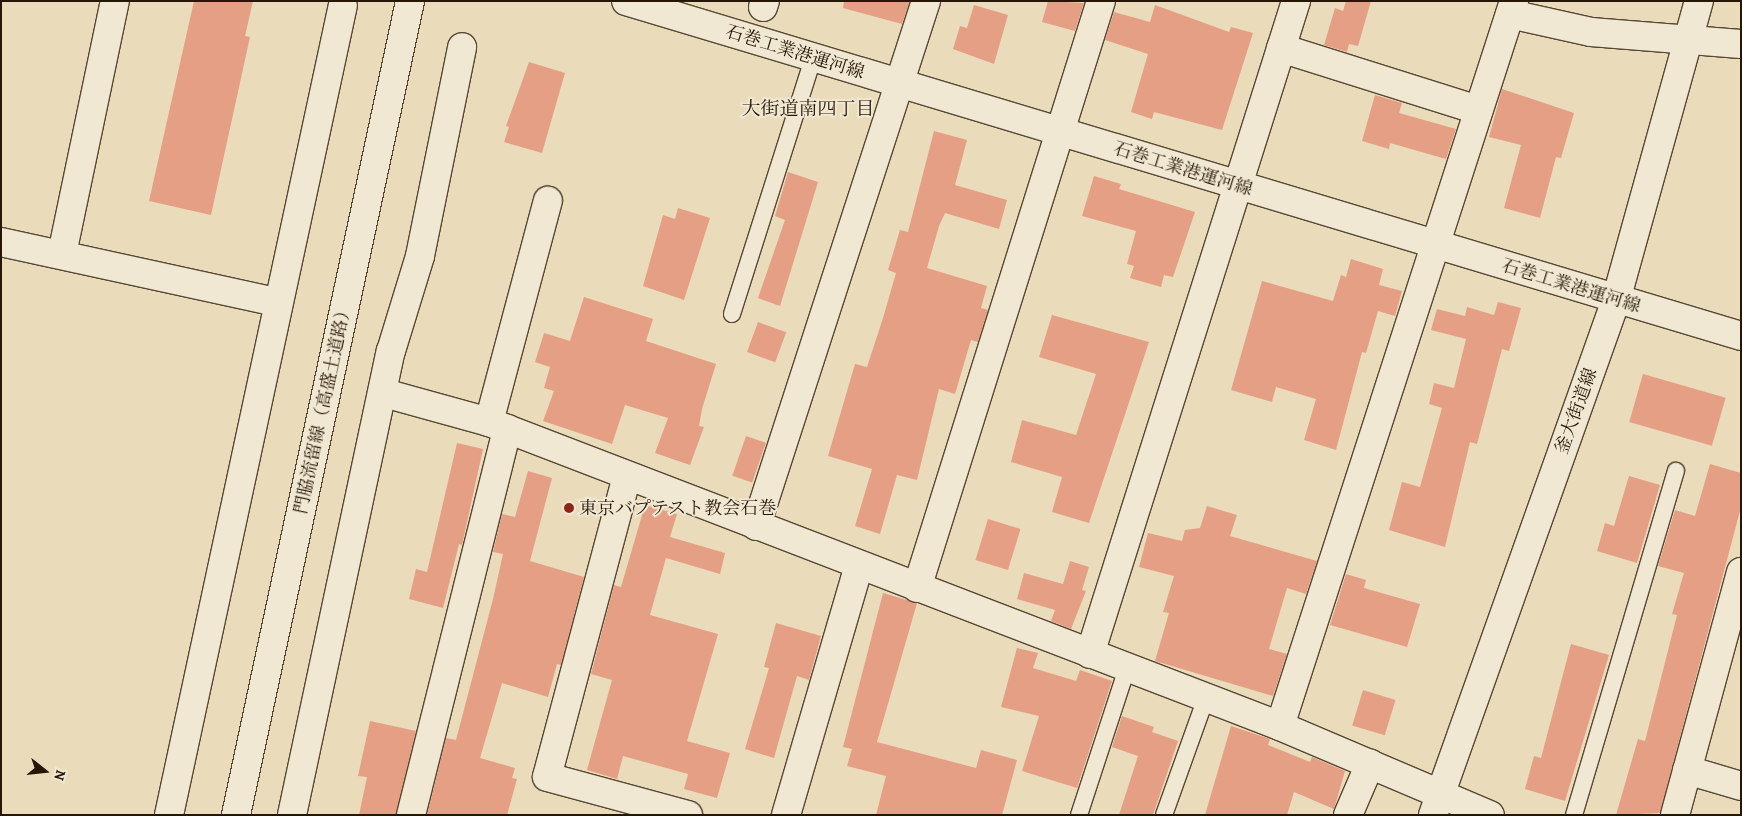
<!DOCTYPE html>
<html>
<head>
<meta charset="utf-8">
<style>
	body { margin:0 }
	#map { position:relative; width:1742px; height:816px; overflow:hidden; background:#eadbbb; font-family:Alegreya,"Noto Serif JP",serif }
	div>[style] { position:absolute }
	.building>* { inset:0; background:#e59f84; transform-origin:0 0 }
	.roads { filter:drop-shadow(1px 0 #564732) drop-shadow(-1px 0 #564732) drop-shadow(0 1px #564732) drop-shadow(0 -1px #564732) }
	.lane>* { height:16px; margin:-8px; padding:0 8px; transform-origin:8px; border-radius:8px; background:#f1e8d3 }
	.street>* { height:28px; margin:-14px; padding:0 14px; transform-origin:14px; border-radius:14px; background:#f1e8d3 }
	.secondary>* { height:28px; margin:-14px; padding:0 14px; transform-origin:14px; border-radius:14px; background:#f1e8d3 }
	.dots>* { width:14px; height:14px; translate:-50% -50%; box-sizing:border-box; border:2px solid #f1e8d3; border-radius:50% }
	span { translate:-50% -50%; white-space:nowrap; text-align:center; line-height:1.15; -webkit-text-stroke:4px #f1e8d3; paint-order:stroke }
	.street-label { font-size:18px; color:#251605 }
	.poi-label { font-size:18px; color:#251605 }
	.left { translate:0 -50%; text-align:left }
	.neighbourhood-label { font-size:19px; color:#251605 }
	.frame { position:absolute; inset:0; border:2px solid #251605; pointer-events:none }
	.north { position:absolute; left:20px; top:746px; width:50px; height:50px; -webkit-text-stroke:4px #f1e8d3; paint-order:stroke; rotate:106deg; font-size:14px; font-weight:700; line-height:20px; text-align:center; color:#251605 }
	.north::after { content:''; display:block; margin:auto; width:18px; height:22px; background:#251605; clip-path:polygon(50% 0,100% 100%,50% 72%,0 100%) }
</style>
</head>
<body>
<div id="map">
	<div class="building">
		<div style="clip-path:polygon(194px 1px,253px 1px,245px 36px,250px 37px,211px 215px,149px 201px)"></div>
		<div style="clip-path:polygon(844px 1px,910px 1px,902px 24px,843px 8px)"></div>
		<div style="clip-path:polygon(1048px 1px,1084px 3px,1075px 31px,1042px 22px)"></div>
		<div style="clip-path:polygon(1346px 1px,1371px 1px,1358px 46px,1349px 44px,1347px 52px,1324px 45px,1335px 8px,1343px 11px)"></div>
		<div style="clip-path:polygon(974px 5px,1008px 15px,994px 64px,953px 49px,960px 26px,967px 28px)"></div>
		<div style="clip-path:polygon(1155px 5px,1229px 32px,1231px 27px,1253px 33px,1222px 130px,1154px 112px,1152px 119px,1131px 112px,1148px 54px,1105px 40px,1114px 12px,1150px 22px)"></div>
		<div style="clip-path:polygon(529px 62px,565px 73px,542px 153px,504px 142px,509px 127px,506px 126px)"></div>
		<div style="clip-path:polygon(1502px 89px,1574px 113px,1561px 158px,1556px 157px,1540px 218px,1504px 208px,1521px 145px,1489px 137px)"></div>
		<div style="clip-path:polygon(1375px 95px,1402px 103px,1399px 113px,1456px 129px,1446px 159px,1390px 143px,1389px 149px,1362px 141px)"></div>
		<div style="clip-path:polygon(934px 131px,967px 140px,955px 185px,1007px 200px,999px 229px,945px 213px,939px 226px,927px 268px,987px 286px,981px 308px,988px 310px,978px 342px,971px 340px,955px 394px,939px 389px,917px 480px,897px 475px,880px 534px,855px 526px,872px 469px,828px 456px,855px 364px,867px 367px,883px 318px,896px 273px,888px 270px,900px 230px,908px 232px)"></div>
		<div style="clip-path:polygon(788px 172px,818px 182px,780px 306px,758px 298px,785px 220px,775px 216px)"></div>
		<div style="clip-path:polygon(1094px 176px,1121px 184px,1119px 189px,1195px 212px,1173px 277px,1164px 275px,1161px 287px,1130px 278px,1134px 266px,1127px 264px,1136px 231px,1082px 216px)"></div>
		<div style="clip-path:polygon(678px 208px,710px 218px,684px 300px,643px 286px,663px 215px,675px 219px)"></div>
		<div style="clip-path:polygon(1351px 259px,1383px 269px,1379px 285px,1402px 291px,1395px 316px,1378px 311px,1366px 353px,1362px 352px,1336px 450px,1304px 440px,1316px 399px,1276px 387px,1272px 402px,1231px 390px,1262px 281px,1333px 301px,1341px 275px,1346px 277px)"></div>
		<div style="clip-path:polygon(584px 297px,653px 319px,646px 341px,716px 364px,702px 409px,699px 426px,704px 427px,690px 465px,655px 453px,668px 418px,625px 405px,612px 444px,543px 421px,554px 391px,544px 388px,550px 367px,535px 362px,544px 333px,570px 341px)"></div>
		<div style="clip-path:polygon(1498px 302px,1521px 308px,1509px 351px,1502px 349px,1477px 444px,1470px 442px,1445px 547px,1389px 530px,1402px 482px,1420px 487px,1442px 408px,1429px 404px,1434px 383px,1454px 388px,1466px 339px,1431px 330px,1437px 309px,1465px 316px,1467px 307px,1494px 315px)"></div>
		<div style="clip-path:polygon(1052px 315px,1149px 342px,1089px 523px,1052px 512px,1062px 477px,1011px 462px,1022px 420px,1076px 435px,1096px 374px,1039px 357px)"></div>
		<div style="left:758px;top:322px;width:30px;height:32px;rotate:20deg"></div>
		<div style="left:1643px;top:374px;width:86px;height:50px;rotate:16deg"></div>
		<div style="left:746px;top:436px;width:21px;height:42px;rotate:19deg"></div>
		<div style="clip-path:polygon(457px 443px,483px 449px,462px 545px,459px 544px,443px 608px,409px 599px,416px 569px,427px 572px)"></div>
		<div style="clip-path:polygon(1710px 464px,1741px 473px,1741px 507px,1660px 813px,1616px 815px,1638px 739px,1645px 741px,1677px 615px,1672px 614px,1684px 573px,1658px 566px,1675px 510px,1695px 516px)"></div>
		<div style="clip-path:polygon(528px 471px,552px 478px,530px 561px,584px 577px,561px 665px,557px 664px,548px 697px,502px 683px,480px 758px,515px 768px,512px 778px,517px 779px,507px 815px,427px 815px,446px 738px,456px 740px,493px 599px,503px 554px,493px 552px,502px 514px,515px 517px)"></div>
		<div style="clip-path:polygon(1629px 476px,1660px 485px,1637px 563px,1597px 551px,1605px 523px,1614px 526px)"></div>
		<div style="clip-path:polygon(645px 505px,677px 514px,670px 537px,725px 553px,720px 574px,666px 558px,650px 615px,718px 634px,687px 741px,730px 753px,717px 798px,684px 789px,688px 774px,623px 756px,617px 779px,587px 770px,612px 680px,591px 674px,614px 585px,621px 587px)"></div>
		<div style="clip-path:polygon(1207px 506px,1237px 515px,1230px 536px,1317px 561px,1306px 594px,1287px 588px,1269px 649px,1287px 654px,1273px 696px,1155px 661px,1169px 613px,1163px 612px,1174px 576px,1139px 567px,1148px 533px,1182px 541px,1185px 530px,1200px 528px)"></div>
		<div style="left:988px;top:519px;width:34px;height:43px;rotate:17deg"></div>
		<div style="clip-path:polygon(1070px 561px,1089px 567px,1082px 590px,1086px 591px,1071px 629px,1051px 621px,1055px 610px,1017px 599px,1024px 573px,1063px 584px)"></div>
		<div style="clip-path:polygon(1346px 574px,1366px 580px,1364px 588px,1420px 604px,1407px 647px,1330px 625px)"></div>
		<div style="clip-path:polygon(883px 593px,917px 603px,877px 742px,976px 768px,981px 750px,1017px 760px,1002px 815px,876px 815px,886px 776px,847px 766px,852px 749px,843px 747px)"></div>
		<div style="clip-path:polygon(776px 623px,821px 636px,809px 680px,797px 676px,774px 758px,745px 749px,769px 668px,764px 667px)"></div>
		<div style="clip-path:polygon(1571px 644px,1609px 655px,1565px 801px,1525px 789px,1534px 756px,1541px 758px)"></div>
		<div style="clip-path:polygon(1017px 648px,1038px 653px,1033px 668px,1076px 681px,1080px 670px,1112px 681px,1077px 788px,1022px 771px,1039px 716px,1001px 707px)"></div>
		<div style="left:1363px;top:690px;width:34px;height:37px;rotate:17deg"></div>
		<div style="clip-path:polygon(1122px 716px,1154px 727px,1152px 732px,1178px 741px,1153px 815px,1119px 815px,1138px 756px,1112px 747px)"></div>
		<div style="clip-path:polygon(370px 721px,416px 731px,396px 815px,359px 815px,367px 777px,358px 776px)"></div>
		<div style="clip-path:polygon(1231px 726px,1270px 739px,1268px 745px,1310px 762px,1312px 757px,1345px 771px,1334px 809px,1294px 792px,1287px 815px,1205px 815px)"></div>
	</div>
	<div class="roads">
		<div class="lane">
			<div style="left:732px;top:314px;width:269px;rotate:-72.4deg"></div>
			<div style="left:1079px;top:815px;width:155px;rotate:-71.9deg"></div>
			<div style="left:1164px;top:815px;width:124px;rotate:-70.3deg"></div>
			<div style="left:1574px;top:815px;width:359px;rotate:-73.5deg"></div>
		</div>
		<div class="street">
			<div style="left:763px;top:7px;width:6px;rotate:-72deg"></div>
			<div style="left:1510px;top:14px;width:83px;rotate:12.5deg"></div>
			<div style="left:1591px;top:32px;width:150px;rotate:4.6deg"></div>
			<div style="left:1281px;top:48px;width:207px;rotate:17.5deg"></div>
			<div style="left:1px;top:242px;width:282px;rotate:12.3deg"></div>
			<div style="left:62px;top:254px;width:258px;rotate:-78.2deg"></div>
			<div style="left:384px;top:393px;width:109px;rotate:15.4deg"></div>
			<div style="left:489px;top:422px;width:847px;rotate:21.02deg"></div>
			<div style="left:1280px;top:726px;width:228px;rotate:23deg"></div>
			<div style="left:489px;top:422px;width:229px;rotate:-75.1deg"></div>
			<div style="left:627px;top:476px;width:311px;rotate:104.9deg"></div>
			<div style="left:547px;top:777px;width:146px;rotate:15.1deg"></div>
			<div style="left:756px;top:526px;width:552px;rotate:-72.06deg"></div>
			<div style="left:917px;top:588px;width:615px;rotate:-72.6deg"></div>
			<div style="left:1090px;top:654px;width:685px;rotate:-72.49deg"></div>
			<div style="left:1280px;top:726px;width:762px;rotate:-72.11deg"></div>
			<div style="left:1687px;top:770px;width:56px;rotate:16.5deg"></div>
			<div style="left:169px;top:815px;width:828px;rotate:-77.88deg"></div>
			<div style="left:292px;top:815px;width:474px;rotate:-78deg"></div>
			<div style="left:391px;top:351px;width:99px;rotate:-73deg"></div>
			<div style="left:420px;top:256px;width:213px;rotate:-78.6deg"></div>
			<div style="left:411px;top:815px;width:398px;rotate:-76deg"></div>
			<div style="left:786px;top:815px;width:259px;rotate:-73.7deg"></div>
			<div style="left:1348px;top:815px;width:56px;rotate:-66.7deg"></div>
			<div style="left:1675px;top:815px;width:252px;rotate:-74.8deg"></div>
		</div>
		<div class="secondary">
			<div style="left:626px;top:1px;width:1164px;rotate:16.72deg"></div>
			<div style="left:236px;top:815px;width:832px;rotate:-77.93deg"></div>
			<div style="left:1433px;top:815px;width:547px;rotate:-70.44deg"></div>
			<div style="left:1616px;top:300px;width:310px;rotate:-74.5deg"></div>
		</div>
	</div>
	<div class="dots">
		<div style="left:569px;top:508px;background:#8f2418"></div>
	</div>
	<div class="street-label">
		<span style="left:795px;top:52px;rotate:17deg">石巻工業港運河線</span>
		<span style="left:1183px;top:169px;rotate:17deg">石巻工業港運河線</span>
		<span style="left:1571px;top:286px;rotate:17deg">石巻工業港運河線</span>
		<span style="left:323px;top:408px;rotate:-78deg">門脇流留線（高盛土道路）</span>
		<span style="left:1576px;top:411px;rotate:-70deg">釜大街道線</span>
	</div>
	<div class="poi-label">
		<span class="left" style="left:579px;top:508px">東京バプテスト教会石巻</span>
	</div>
	<div class="neighbourhood-label">
		<span style="left:808px;top:110px">大街道南四丁目</span>
	</div>
	<div class="frame"></div>
	<div class="north">N</div>
</div>
</body>
</html>
